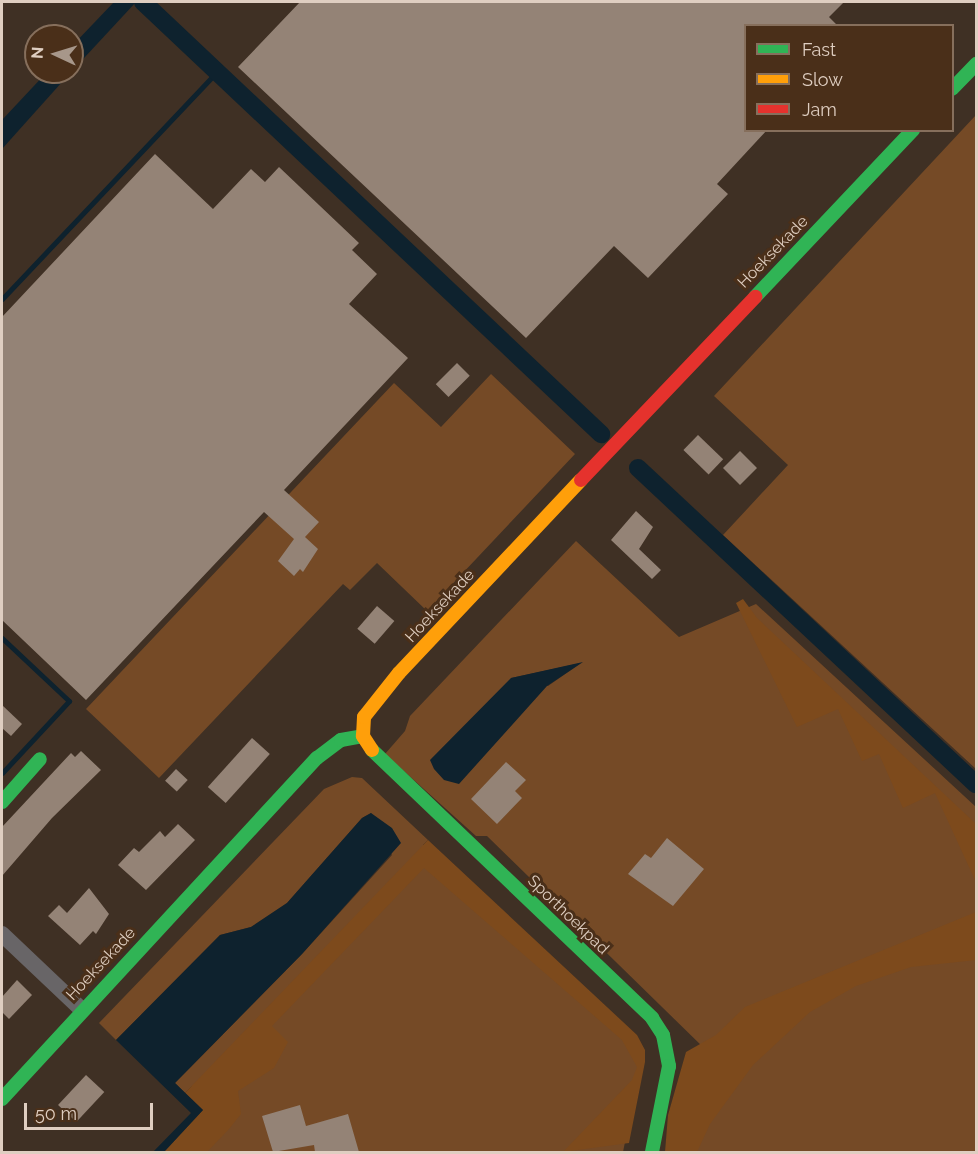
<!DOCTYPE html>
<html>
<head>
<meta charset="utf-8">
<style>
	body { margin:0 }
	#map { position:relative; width:978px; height:1154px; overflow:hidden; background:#3f3024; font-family:Raleway,sans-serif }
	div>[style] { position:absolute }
	.green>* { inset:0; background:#754a26 }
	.forest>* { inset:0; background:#7d4a1c }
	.water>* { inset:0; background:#0e222e }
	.stream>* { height:5px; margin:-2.5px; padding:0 2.5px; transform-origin:2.5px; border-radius:2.5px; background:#0e222e }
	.canal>* { height:18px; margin:-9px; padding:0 9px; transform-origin:9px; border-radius:9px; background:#0e222e }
	.building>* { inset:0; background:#948376; transform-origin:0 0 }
	.street>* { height:16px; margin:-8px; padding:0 8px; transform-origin:8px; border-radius:8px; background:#686567 }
	.fast>* { height:14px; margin:-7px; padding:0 7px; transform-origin:7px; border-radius:7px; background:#30b455 }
	.slow>* { height:14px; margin:-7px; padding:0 7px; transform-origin:7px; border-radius:7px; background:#ff9f0a }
	.jam>* { height:14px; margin:-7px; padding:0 7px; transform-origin:7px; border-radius:7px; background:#e5322d }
	span { translate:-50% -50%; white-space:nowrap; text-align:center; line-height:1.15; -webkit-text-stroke:6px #4a2f19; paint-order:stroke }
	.street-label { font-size:16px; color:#dfcec1 }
	.frame { position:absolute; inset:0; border:3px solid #dfcec1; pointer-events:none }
	.legend { position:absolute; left:744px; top:24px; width:210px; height:108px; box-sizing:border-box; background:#4a2f19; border:2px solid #866f5c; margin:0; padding:8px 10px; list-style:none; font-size:18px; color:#dfcec1 }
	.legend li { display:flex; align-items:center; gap:12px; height:30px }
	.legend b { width:30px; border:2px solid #866f5c }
	.north { position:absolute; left:24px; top:24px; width:60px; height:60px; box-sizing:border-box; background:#4a2f19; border:2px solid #866f5c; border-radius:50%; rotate:274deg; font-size:16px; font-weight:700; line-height:24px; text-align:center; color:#dfcec1 }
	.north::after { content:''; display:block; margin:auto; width:21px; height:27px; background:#a7978a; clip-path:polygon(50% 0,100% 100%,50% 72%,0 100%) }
	.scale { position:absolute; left:24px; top:1103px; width:129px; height:27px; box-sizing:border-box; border:3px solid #dfcec1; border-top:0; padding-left:8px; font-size:18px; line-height:21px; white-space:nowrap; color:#dfcec1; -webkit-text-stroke:4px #4a2f19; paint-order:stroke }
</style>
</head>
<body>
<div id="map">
	<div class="green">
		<div style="clip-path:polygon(976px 115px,976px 769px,723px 535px,788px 465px,714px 396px)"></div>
		<div style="clip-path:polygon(491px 374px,575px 454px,427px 611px,377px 563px,350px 590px,343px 584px,159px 778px,86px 709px,394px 383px,441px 427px)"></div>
		<div style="clip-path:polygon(evenodd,576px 541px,679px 637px,756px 604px,976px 807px,976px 1152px,690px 1152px,706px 1050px,487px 836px,476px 836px,385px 754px,405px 731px,410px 716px,576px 541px,581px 663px,548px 686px,511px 678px,581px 663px)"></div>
		<div style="clip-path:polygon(352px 777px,362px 778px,428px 840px,423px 845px,643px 1053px,623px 1152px,182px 1152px,221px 1111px,192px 1086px,185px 1093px,175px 1083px,302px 954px,392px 855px,371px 813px,362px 818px,287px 903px,251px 927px,220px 935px,116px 1040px,99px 1023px,324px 789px)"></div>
	</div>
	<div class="forest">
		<div style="clip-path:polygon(743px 599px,757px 618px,976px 824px,976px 882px,935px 793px,903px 808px,879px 754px,862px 761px,838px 709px,797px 727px,736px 603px)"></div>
		<div style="clip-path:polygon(428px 840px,637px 1035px,645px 1050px,645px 1062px,629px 1143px,563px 1152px,632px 1080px,637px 1067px,622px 1040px,424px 868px,272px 1026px,288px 1042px,274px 1068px,238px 1091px,241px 1114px,229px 1129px,207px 1152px,164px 1152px,203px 1110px,185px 1093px)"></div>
		<div style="clip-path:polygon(976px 912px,976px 960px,911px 967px,856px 986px,810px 1012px,753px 1065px,710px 1124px,697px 1152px,665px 1152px,668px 1115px,686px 1052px,716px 1035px,745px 1007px)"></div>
	</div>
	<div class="water">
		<div style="clip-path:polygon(114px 2px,136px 2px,72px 71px,72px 46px)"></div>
		<div style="clip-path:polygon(47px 72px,71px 72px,2px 149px,2px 120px)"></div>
		<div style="clip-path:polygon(583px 662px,547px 686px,459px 784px,444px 780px,434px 769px,430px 760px,511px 678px)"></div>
		<div style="clip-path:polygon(371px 813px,392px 828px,401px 843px,302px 954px,175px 1083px,203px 1110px,164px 1152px,153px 1152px,191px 1113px,116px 1040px,220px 935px,251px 927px,287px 903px,362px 818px)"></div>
	</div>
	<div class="stream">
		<div style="left:2px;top:299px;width:310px;rotate:-46.6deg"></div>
		<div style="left:2px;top:638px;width:92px;rotate:43.2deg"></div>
		<div style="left:69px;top:701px;width:98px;rotate:132.9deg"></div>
	</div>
	<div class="canal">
		<div style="left:143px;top:2px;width:630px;rotate:43.33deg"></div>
		<div style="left:638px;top:468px;width:463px;rotate:43.1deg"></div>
	</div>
	<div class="building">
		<div style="clip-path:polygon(300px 2px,844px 2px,829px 17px,838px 26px,746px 26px,746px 130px,767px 130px,717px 184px,728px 194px,648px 278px,614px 246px,526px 338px,238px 67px)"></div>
		<div style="clip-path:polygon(155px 154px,213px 209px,251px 169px,265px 182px,279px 167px,359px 243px,352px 250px,377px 274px,349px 304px,408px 358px,284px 490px,319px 522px,305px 537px,318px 549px,303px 572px,300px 569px,294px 576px,278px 561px,294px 539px,264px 512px,86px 700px,2px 620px,2px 317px)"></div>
		<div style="left:457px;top:363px;width:18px;height:30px;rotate:45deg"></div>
		<div style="left:698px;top:435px;width:35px;height:21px;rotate:44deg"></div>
		<div style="left:740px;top:451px;width:24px;height:24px;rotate:45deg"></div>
		<div style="clip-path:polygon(636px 511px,653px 527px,639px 549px,661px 570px,652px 579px,611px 540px)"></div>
		<div style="left:377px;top:606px;width:23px;height:30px;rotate:41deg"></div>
		<div style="clip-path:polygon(2px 705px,22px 724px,11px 736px,2px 728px)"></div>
		<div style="left:252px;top:738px;width:24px;height:66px;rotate:42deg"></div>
		<div style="clip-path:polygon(81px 751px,101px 770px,52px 818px,2px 876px,2px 827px,71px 753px,75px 757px)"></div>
		<div style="clip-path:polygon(506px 762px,526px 780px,515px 791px,522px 798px,497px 824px,471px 799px)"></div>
		<div style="left:176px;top:769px;width:16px;height:16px;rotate:43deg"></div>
		<div style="clip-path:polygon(178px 824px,195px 840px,146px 890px,118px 865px,134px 848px,139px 852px,160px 831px,165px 837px)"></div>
		<div style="clip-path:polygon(667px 838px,704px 869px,673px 906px,628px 874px,645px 854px,651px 858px)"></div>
		<div style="clip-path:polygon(89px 888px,109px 914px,96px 934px,93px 931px,80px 945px,48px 916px,59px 905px,67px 913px)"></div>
		<div style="clip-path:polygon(17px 980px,32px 995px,9px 1019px,2px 1012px,2px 997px)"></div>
		<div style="left:86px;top:1075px;width:25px;height:41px;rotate:43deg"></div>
		<div style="clip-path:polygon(300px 1105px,306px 1126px,348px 1114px,359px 1152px,315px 1152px,314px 1145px,273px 1152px,262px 1116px)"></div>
	</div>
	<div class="street">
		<div style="left:2px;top:934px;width:109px;rotate:43.5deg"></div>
	</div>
	<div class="fast">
		<div style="left:952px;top:89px;width:35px;rotate:-46deg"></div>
		<div style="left:755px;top:297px;width:230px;rotate:-46.6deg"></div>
		<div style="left:372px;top:750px;width:388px;rotate:43.7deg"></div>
		<div style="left:652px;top:1018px;width:20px;rotate:57deg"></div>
		<div style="left:663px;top:1035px;width:32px;rotate:79deg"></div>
		<div style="left:669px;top:1066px;width:88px;rotate:101.2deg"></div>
		<div style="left:2px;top:802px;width:57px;rotate:-48.5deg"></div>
		<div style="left:2px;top:1099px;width:464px;rotate:-47.3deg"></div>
		<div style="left:317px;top:758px;width:30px;rotate:-37deg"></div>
		<div style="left:341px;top:740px;width:22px;rotate:-10deg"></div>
	</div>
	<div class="slow">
		<div style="left:372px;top:750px;width:17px;rotate:-123deg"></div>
		<div style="left:363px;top:736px;width:19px;rotate:-87deg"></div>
		<div style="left:364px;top:717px;width:56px;rotate:-51.5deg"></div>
		<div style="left:399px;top:673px;width:265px;rotate:-46.7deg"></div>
	</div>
	<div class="jam">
		<div style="left:581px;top:480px;width:253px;rotate:-46.4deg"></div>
	</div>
	<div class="street-label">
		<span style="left:773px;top:252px;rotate:-46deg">Hoeksekade</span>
		<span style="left:440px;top:606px;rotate:-47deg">Hoeksekade</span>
		<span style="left:568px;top:915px;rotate:44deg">Sporthoekpad</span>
		<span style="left:101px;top:964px;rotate:-47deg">Hoeksekade</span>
	</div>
	<div class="frame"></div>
	<ul class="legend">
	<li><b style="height:8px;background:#30b455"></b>Fast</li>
	<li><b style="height:8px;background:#ff9f0a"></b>Slow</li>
	<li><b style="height:8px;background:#e5322d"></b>Jam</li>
	</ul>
	<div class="north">N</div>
	<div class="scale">50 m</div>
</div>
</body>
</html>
